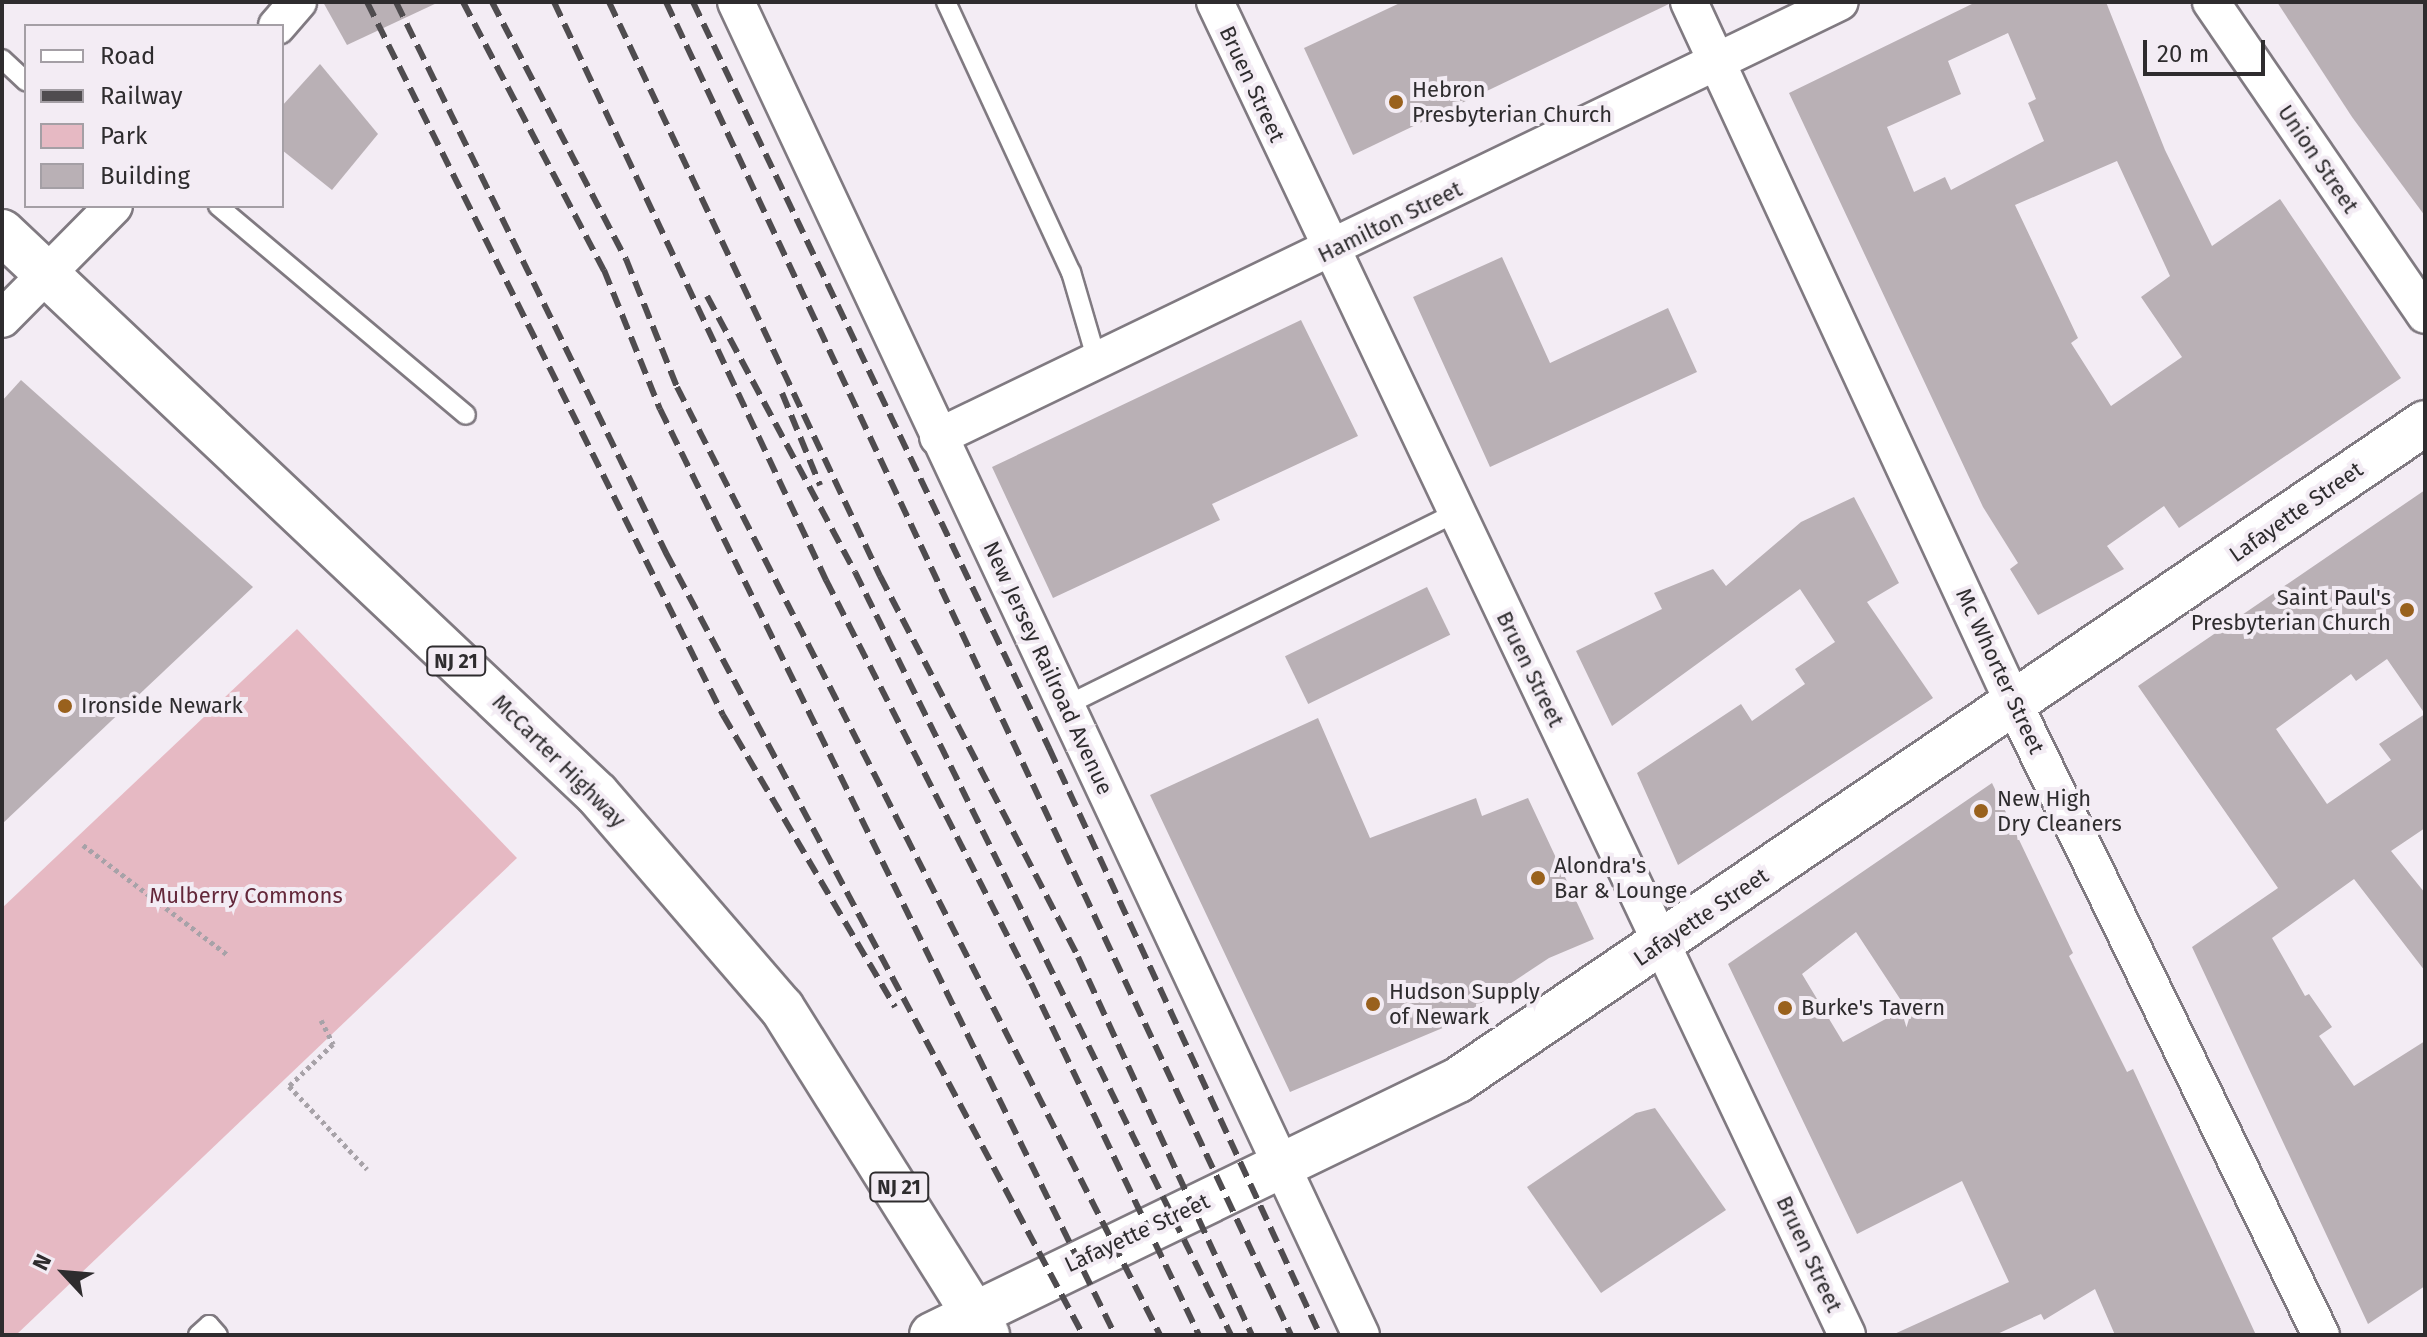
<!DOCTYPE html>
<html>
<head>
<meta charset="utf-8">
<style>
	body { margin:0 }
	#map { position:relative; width:2427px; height:1337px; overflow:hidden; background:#f3ecf4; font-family:"Fira Sans",sans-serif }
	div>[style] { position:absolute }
	.green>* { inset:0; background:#e6b9c3 }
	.building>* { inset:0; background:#b9b0b5; transform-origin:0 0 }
	.path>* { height:5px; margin-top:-2.5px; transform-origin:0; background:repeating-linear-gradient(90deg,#a7a2a8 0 4px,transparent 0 8px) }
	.roads { filter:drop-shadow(2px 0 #807a81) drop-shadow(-2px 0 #807a81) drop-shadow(0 2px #807a81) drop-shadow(0 -2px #807a81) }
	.service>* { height:18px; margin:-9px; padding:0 9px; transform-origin:9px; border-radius:9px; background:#fff }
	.minor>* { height:36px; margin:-18px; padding:0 18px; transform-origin:18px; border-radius:18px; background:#fff }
	.tertiary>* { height:44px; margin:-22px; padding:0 22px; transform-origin:22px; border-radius:22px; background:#fff }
	.primary>* { height:44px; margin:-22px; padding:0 22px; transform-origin:22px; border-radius:22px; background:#fff }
	.rail>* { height:6px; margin-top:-3px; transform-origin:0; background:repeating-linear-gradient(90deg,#4f4c4f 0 16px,transparent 0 24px) }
	.dots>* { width:22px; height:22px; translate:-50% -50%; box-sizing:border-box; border:4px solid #f3ecf4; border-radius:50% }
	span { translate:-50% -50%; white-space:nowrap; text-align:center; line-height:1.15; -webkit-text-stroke:8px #f3ecf4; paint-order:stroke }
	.shield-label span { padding:2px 6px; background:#f3ecf4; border:2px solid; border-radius:6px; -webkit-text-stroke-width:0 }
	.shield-label { font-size:20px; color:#2e2c2e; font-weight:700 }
	.street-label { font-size:22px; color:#2e2c2e }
	.poi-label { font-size:22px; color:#2e2c2e }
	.left { translate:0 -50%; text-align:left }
	.right { translate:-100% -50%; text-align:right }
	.park-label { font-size:22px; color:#64283a }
	.frame { position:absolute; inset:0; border:4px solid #2e2c2e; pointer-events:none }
	.legend { position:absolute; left:24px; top:24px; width:260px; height:184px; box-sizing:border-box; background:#f3ecf4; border:2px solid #a49fa5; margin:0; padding:10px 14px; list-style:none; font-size:24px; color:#2e2c2e }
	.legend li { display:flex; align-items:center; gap:16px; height:40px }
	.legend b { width:40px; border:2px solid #a49fa5 }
	.north { position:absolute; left:24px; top:1233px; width:80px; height:80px; -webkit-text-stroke:6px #f3ecf4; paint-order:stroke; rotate:296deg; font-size:22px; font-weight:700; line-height:32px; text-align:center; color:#2e2c2e }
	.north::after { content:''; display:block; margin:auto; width:28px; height:36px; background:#2e2c2e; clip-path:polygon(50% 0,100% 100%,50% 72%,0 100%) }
	.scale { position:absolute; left:2143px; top:40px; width:122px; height:36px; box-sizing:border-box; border:4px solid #2e2c2e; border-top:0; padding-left:10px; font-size:24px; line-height:28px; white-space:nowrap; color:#2e2c2e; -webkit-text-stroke:6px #f3ecf4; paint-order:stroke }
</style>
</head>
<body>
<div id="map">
	<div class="green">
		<div style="clip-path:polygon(297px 629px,517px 858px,16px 1335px,2px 1335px,2px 908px)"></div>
	</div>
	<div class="building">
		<div style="clip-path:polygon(323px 2px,439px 2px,347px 45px)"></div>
		<div style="clip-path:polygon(1402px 2px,1668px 2px,1669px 4px,1353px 155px,1304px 48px)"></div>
		<div style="clip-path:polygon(evenodd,1976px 2px,2106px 2px,2165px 150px,2212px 246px,2280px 199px,2401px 378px,2179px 528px,2164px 506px,2107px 546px,2124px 569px,2038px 615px,2010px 569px,2018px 563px,1983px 507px,1789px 93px,1976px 2px,2008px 33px,2036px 99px,2028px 103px,2044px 141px,1951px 190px,1945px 177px,1914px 192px,1887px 127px,1961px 94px,1948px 61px,2008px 33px,1976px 2px,2117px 161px,2170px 276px,2141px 297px,2182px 357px,2111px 406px,2071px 343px,2078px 338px,2015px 205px,2117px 161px)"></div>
		<div style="clip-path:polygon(2277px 2px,2425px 2px,2425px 216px,2352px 117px)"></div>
		<div style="clip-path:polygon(320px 64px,378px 134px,332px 190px,282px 150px,282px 106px)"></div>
		<div style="clip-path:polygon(1502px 257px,1550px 363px,1668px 308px,1697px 372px,1490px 467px,1413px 297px)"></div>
		<div style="clip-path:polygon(1301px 320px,1358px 436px,1212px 504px,1220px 520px,1053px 598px,992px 467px)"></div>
		<div style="clip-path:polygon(21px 380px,253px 587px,2px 824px,2px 401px)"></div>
		<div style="clip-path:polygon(evenodd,2425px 490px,2425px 828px,2391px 851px,2425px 893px,2425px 971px,2354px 879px,2272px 938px,2305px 996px,2309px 994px,2332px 1027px,2319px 1036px,2354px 1086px,2425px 1041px,2425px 1286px,2368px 1324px,2192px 947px,2278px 888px,2138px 686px,2425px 490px,2387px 659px,2425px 714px,2379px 744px,2391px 760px,2327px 804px,2276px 729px,2351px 674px,2356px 681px,2387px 659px)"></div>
		<div style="clip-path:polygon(1854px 497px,1899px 583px,1867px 602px,1933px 698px,1678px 865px,1637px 773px,1741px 704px,1752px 721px,1805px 684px,1795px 669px,1835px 642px,1800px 589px,1612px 726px,1576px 651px,1662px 609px,1654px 593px,1713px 569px,1726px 586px,1801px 522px)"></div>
		<div style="left:1427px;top:587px;width:53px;height:158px;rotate:64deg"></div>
		<div style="clip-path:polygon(1318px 718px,1370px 838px,1476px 798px,1482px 816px,1528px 798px,1594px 939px,1549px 958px,1445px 1027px,1290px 1092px,1150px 795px)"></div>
		<div style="clip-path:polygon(evenodd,1992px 783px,2073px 953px,2069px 956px,2127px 1072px,2133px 1069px,2256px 1335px,2115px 1335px,2095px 1289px,2044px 1320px,2041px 1314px,1995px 1335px,1892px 1335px,2009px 1282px,1962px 1181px,1857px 1234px,1728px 964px,1992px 783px,1856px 932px,1906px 1008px,1843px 1042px,1802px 974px,1856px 932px)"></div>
		<div style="clip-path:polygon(1655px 1108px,1726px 1210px,1601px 1293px,1527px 1187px,1636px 1113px)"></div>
	</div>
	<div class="path">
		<div style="left:83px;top:845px;width:183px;rotate:37.2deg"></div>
		<div style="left:321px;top:1020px;width:27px;rotate:63deg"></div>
		<div style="left:333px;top:1044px;width:61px;rotate:136.3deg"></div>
		<div style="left:289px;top:1086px;width:114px;rotate:46.8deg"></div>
	</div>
	<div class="roads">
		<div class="service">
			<div style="left:946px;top:2px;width:298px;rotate:65.2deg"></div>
			<div style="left:1071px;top:272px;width:93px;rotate:73.7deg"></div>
			<div style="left:2px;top:59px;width:33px;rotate:43deg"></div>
			<div style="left:218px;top:206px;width:324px;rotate:40.1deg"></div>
			<div style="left:1067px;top:705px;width:433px;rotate:-26.3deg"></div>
			<div style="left:198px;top:1335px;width:15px;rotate:-42deg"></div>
			<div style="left:209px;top:1325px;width:13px;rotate:48deg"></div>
		</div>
		<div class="minor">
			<div style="left:736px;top:2px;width:1472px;rotate:64.88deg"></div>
			<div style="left:1215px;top:2px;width:1475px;rotate:64.63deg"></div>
			<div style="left:1689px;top:2px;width:776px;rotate:65.15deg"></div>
			<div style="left:2015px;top:706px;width:699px;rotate:64.06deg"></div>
			<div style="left:2211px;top:2px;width:379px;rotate:55.6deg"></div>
			<div style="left:277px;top:26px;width:32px;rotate:-49deg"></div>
			<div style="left:2px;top:319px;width:159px;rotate:-45.3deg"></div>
			<div style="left:938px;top:437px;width:1001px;rotate:-25.75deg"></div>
		</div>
		<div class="tertiary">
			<div style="left:932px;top:1335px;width:585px;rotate:-25.86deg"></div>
			<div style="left:1458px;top:1080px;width:1169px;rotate:-34.19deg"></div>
		</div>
		<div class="primary">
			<div style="left:2px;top:232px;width:818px;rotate:43.37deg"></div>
			<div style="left:597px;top:794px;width:283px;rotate:49.2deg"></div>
			<div style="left:782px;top:1008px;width:386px;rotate:57.9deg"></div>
		</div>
	</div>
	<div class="rail">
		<div style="left:367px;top:2px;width:797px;rotate:63.47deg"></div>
		<div style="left:723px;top:715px;width:339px;rotate:59.5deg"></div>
		<div style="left:396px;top:2px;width:614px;rotate:63.89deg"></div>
		<div style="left:666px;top:553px;width:886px;rotate:61.93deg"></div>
		<div style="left:463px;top:2px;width:303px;rotate:62.3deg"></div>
		<div style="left:604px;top:270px;width:150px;rotate:68.1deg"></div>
		<div style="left:660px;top:409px;width:1032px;rotate:63.83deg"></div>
		<div style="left:492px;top:2px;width:290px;rotate:62.5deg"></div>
		<div style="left:626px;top:259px;width:138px;rotate:68.3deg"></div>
		<div style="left:677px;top:387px;width:1064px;rotate:63deg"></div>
		<div style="left:554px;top:2px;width:639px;rotate:64.8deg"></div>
		<div style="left:826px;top:580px;width:452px;rotate:63deg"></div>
		<div style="left:1031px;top:983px;width:390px;rotate:64.5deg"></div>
		<div style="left:609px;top:2px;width:635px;rotate:64.73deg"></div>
		<div style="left:880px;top:576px;width:429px;rotate:62.5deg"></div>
		<div style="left:1078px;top:957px;width:416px;rotate:65.3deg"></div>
		<div style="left:666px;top:2px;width:1472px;rotate:64.88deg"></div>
		<div style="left:693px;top:2px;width:827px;rotate:64.49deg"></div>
		<div style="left:1049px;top:748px;width:647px;rotate:65.22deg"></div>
		<div style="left:707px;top:296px;width:313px;rotate:61.8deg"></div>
		<div style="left:855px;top:572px;width:851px;rotate:63.77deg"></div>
		<div style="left:782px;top:393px;width:100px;rotate:67.6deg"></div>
	</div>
	<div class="dots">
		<div style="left:1396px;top:102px;background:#99611d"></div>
		<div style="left:2407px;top:610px;background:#99611d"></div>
		<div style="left:65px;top:706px;background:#99611d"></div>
		<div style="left:1981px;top:811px;background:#99611d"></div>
		<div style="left:1538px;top:878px;background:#99611d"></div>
		<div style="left:1373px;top:1004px;background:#99611d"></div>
		<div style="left:1785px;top:1008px;background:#99611d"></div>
	</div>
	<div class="shield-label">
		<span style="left:456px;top:661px">NJ 21</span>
		<span style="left:899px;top:1187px">NJ 21</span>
	</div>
	<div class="street-label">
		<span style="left:1252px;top:84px;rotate:65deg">Bruen Street</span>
		<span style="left:2318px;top:159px;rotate:56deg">Union Street</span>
		<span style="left:1390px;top:222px;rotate:-26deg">Hamilton Street</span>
		<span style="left:2296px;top:512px;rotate:-35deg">Lafayette Street</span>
		<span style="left:1048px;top:668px;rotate:65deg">New Jersey Railroad Avenue</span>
		<span style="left:1530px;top:669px;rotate:64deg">Bruen Street</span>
		<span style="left:2000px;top:671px;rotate:65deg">Mc Whorter Street</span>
		<span style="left:559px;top:761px;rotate:45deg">McCarter Highway</span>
		<span style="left:1701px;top:917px;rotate:-34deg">Lafayette Street</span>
		<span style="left:1137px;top:1233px;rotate:-25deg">Lafayette Street</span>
		<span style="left:1809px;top:1254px;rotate:65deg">Bruen Street</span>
	</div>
	<div class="poi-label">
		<span class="left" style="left:1412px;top:102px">Hebron<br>Presbyterian Church</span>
		<span class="right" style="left:2391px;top:610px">Saint Paul's<br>Presbyterian Church</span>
		<span class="left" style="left:81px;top:706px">Ironside Newark</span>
		<span class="left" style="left:1997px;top:811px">New High<br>Dry Cleaners</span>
		<span class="left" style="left:1554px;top:878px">Alondra's<br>Bar &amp; Lounge</span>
		<span class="left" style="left:1389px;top:1004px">Hudson Supply<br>of Newark</span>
		<span class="left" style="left:1801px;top:1008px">Burke's Tavern</span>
	</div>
	<div class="park-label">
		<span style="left:246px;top:896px">Mulberry Commons</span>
	</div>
	<div class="frame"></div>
	<ul class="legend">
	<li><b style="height:10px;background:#fff"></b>Road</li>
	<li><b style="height:10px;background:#4f4c4f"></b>Railway</li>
	<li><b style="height:22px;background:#e6b9c3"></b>Park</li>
	<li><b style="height:22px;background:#b9b0b5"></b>Building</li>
	</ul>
	<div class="north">N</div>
	<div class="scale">20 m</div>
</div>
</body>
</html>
